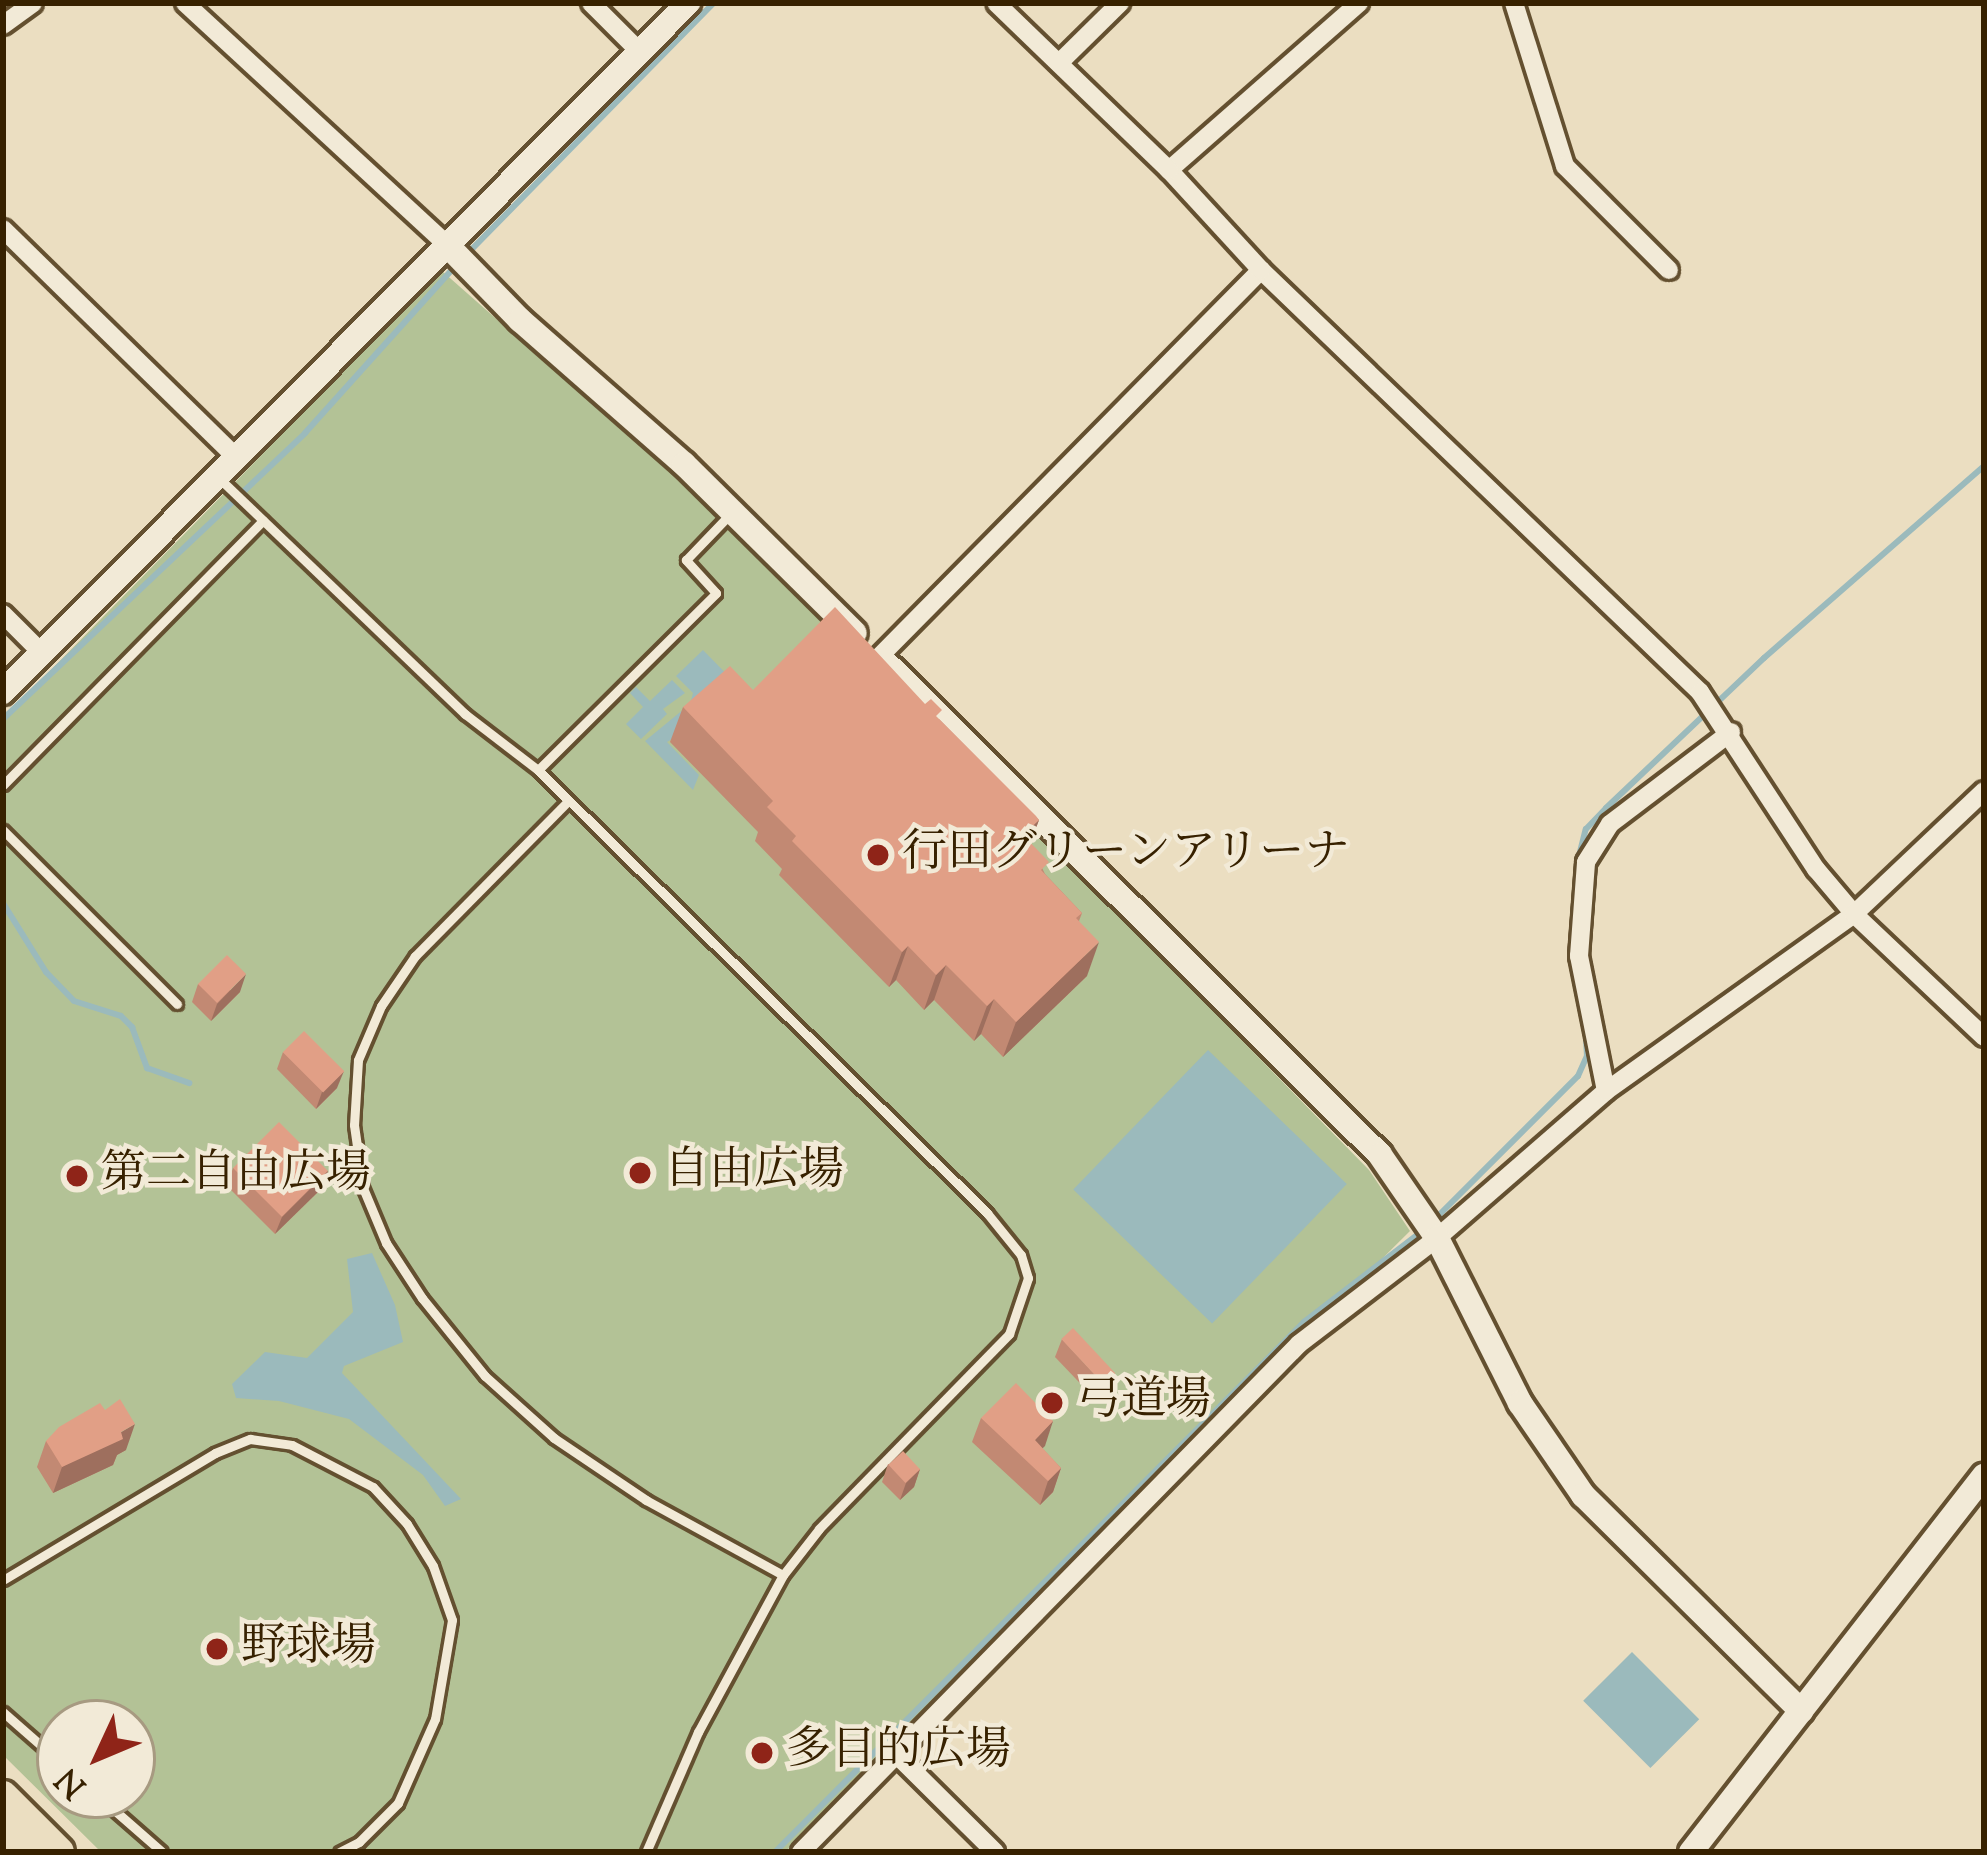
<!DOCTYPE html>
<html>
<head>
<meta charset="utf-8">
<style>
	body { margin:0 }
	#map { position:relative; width:1987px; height:1855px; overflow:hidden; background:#ebdec1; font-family:"Sorts Mill Goudy","Noto Serif JP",serif }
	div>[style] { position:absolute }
	.green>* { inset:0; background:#b3c296 }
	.water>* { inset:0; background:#9bbabc; transform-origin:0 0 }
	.stream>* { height:6px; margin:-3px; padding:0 3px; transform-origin:3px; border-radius:3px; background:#9bbabc }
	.roads { filter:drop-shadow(3px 0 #645030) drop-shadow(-3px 0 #645030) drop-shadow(0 3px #645030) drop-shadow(0 -3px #645030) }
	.service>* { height:9px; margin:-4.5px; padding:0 4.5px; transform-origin:4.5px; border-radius:4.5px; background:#f2ead7 }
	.minor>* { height:18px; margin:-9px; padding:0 9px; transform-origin:9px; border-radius:9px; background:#f2ead7 }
	.tertiary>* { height:24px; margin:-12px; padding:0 12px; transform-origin:12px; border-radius:12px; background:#f2ead7 }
	.trunk>* { height:30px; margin:-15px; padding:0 15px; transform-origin:15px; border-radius:15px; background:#ebdec1 }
	.wall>* { inset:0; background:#c28973 }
	.shaded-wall>* { inset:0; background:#9e6f5e }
	.building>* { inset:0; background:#e19f86; transform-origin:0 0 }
	.dots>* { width:33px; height:33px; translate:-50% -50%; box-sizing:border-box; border:6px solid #f2ead7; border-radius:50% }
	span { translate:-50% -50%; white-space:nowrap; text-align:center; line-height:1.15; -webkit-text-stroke:9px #f2ead7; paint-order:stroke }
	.poi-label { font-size:45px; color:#372100 }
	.left { translate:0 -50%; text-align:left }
	.frame { position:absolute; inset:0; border:6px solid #372100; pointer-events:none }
	.north { position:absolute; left:36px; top:1699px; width:120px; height:120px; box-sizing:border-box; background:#f2ead7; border:3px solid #a79a81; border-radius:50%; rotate:226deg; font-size:33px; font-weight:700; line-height:48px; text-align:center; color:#372100 }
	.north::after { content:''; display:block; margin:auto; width:42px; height:54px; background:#8f2418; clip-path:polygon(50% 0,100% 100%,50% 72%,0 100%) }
</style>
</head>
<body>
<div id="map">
	<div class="green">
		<div style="clip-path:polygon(evenodd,442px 271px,724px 520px,873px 664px,1369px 1170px,1410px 1231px,785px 1852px,101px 1852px,3px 1755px,3px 719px,442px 271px,60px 1723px,132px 1723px,132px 1795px,60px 1795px,60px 1723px)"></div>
	</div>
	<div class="water">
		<div style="clip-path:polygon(703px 650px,746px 694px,667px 742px,699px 775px,693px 790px,645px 741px,690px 704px,693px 693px,676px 676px)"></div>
		<div style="clip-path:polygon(672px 680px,685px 693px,663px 709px,667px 714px,641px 739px,626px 724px,643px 707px,630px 693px,636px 687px,650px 701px)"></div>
		<div style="left:1208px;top:1050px;width:193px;height:194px;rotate:44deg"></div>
		<div style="clip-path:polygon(372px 1253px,395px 1305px,403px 1342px,344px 1366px,342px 1373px,461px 1499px,445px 1506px,423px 1475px,349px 1419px,279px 1401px,236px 1398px,232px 1384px,265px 1352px,307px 1358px,353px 1312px,347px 1259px)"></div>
		<div style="left:1632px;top:1652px;width:95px;height:69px;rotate:45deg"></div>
	</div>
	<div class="stream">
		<div style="left:467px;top:254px;width:352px;rotate:-45.5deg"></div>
		<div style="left:3px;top:719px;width:416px;rotate:-43.4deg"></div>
		<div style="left:305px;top:433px;width:229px;rotate:-48deg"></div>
		<div style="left:1578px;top:860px;width:32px;rotate:-76deg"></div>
		<div style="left:1586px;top:829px;width:29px;rotate:-46deg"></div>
		<div style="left:1606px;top:808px;width:218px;rotate:-43.5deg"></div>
		<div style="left:1764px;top:658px;width:292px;rotate:-41.1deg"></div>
		<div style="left:3px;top:903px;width:81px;rotate:58.1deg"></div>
		<div style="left:46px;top:972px;width:40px;rotate:46deg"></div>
		<div style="left:74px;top:1001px;width:49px;rotate:17.7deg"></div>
		<div style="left:121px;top:1016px;width:16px;rotate:45deg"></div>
		<div style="left:132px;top:1027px;width:44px;rotate:69.9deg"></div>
		<div style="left:147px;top:1068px;width:45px;rotate:19.7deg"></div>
		<div style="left:1435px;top:1219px;width:202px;rotate:-45deg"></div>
		<div style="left:1578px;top:1076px;width:22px;rotate:-66deg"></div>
		<div style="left:1587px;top:1056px;width:21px;rotate:-93deg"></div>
		<div style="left:775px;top:1852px;width:749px;rotate:-45.05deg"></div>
		<div style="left:1304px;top:1322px;width:154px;rotate:-37.6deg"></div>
	</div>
	<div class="roads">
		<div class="service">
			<div style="left:219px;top:478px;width:341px;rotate:43.8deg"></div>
			<div style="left:465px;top:714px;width:92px;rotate:37.5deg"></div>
			<div style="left:538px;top:770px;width:631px;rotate:44.61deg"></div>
			<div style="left:987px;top:1213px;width:54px;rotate:51deg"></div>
			<div style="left:1021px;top:1255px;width:24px;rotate:73deg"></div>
			<div style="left:1028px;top:1278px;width:59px;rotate:108.7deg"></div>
			<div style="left:1009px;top:1334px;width:272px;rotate:134.3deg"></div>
			<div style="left:819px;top:1529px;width:58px;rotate:128deg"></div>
			<div style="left:783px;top:1575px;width:179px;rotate:118.4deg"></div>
			<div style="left:698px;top:1732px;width:131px;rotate:113.4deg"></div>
			<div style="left:538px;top:770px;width:251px;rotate:-44.8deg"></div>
			<div style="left:716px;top:593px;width:45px;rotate:-132.3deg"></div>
			<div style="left:686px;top:560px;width:65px;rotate:-46.2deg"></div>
			<div style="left:3px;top:785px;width:371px;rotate:-45.5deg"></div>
			<div style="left:568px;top:801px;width:218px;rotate:134.6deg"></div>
			<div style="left:415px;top:956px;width:60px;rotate:124.2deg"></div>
			<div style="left:381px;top:1006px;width:59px;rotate:113.1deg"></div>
			<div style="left:358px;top:1060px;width:65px;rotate:93.5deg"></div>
			<div style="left:354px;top:1125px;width:64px;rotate:81.9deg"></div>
			<div style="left:363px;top:1188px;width:60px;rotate:67.3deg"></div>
			<div style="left:386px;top:1243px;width:66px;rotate:56.8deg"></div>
			<div style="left:422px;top:1298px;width:100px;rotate:51.1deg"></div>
			<div style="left:485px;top:1376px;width:93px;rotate:41.9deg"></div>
			<div style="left:554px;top:1438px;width:111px;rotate:34deg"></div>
			<div style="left:646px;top:1500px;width:156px;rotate:28.7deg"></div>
			<div style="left:3px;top:830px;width:246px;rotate:45deg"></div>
			<div style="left:3px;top:1580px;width:247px;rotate:-30.9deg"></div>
			<div style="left:215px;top:1453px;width:38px;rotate:-22deg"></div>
			<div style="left:250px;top:1439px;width:42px;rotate:8.1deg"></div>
			<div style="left:292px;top:1445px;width:91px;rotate:27.4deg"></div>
			<div style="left:373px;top:1487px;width:50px;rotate:47.4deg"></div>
			<div style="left:407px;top:1524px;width:49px;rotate:58.2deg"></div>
			<div style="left:433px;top:1566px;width:57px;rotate:70.6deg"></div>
			<div style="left:452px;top:1620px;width:100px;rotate:99.7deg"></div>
			<div style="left:435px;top:1719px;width:92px;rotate:113.8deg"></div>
			<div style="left:398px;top:1803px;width:55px;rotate:135deg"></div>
			<div style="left:359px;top:1842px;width:22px;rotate:153deg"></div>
			<div style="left:3px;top:1712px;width:76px;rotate:41.3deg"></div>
			<div style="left:97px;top:1795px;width:86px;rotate:41.2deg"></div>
		</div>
		<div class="minor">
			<div style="left:185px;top:3px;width:358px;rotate:42.7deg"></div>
			<div style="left:591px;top:3px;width:68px;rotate:45deg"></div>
			<div style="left:1514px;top:3px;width:171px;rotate:72.6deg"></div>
			<div style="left:1565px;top:166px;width:147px;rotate:45deg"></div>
			<div style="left:3px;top:25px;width:37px;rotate:-36deg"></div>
			<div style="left:1059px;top:63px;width:86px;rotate:-44.5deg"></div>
			<div style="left:1169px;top:170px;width:253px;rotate:-41.3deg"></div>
			<div style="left:3px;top:229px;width:329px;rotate:44.4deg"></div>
			<div style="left:1261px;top:270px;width:609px;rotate:43.87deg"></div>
			<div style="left:1700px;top:692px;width:212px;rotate:56.8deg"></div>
			<div style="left:1816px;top:869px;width:59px;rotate:49.8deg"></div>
			<div style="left:1854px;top:914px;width:179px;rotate:43.4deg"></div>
			<div style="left:3px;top:614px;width:57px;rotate:45deg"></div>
			<div style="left:879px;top:657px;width:544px;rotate:-45.37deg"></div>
			<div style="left:1261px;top:270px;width:136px;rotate:-132.6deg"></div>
			<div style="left:1169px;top:170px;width:240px;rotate:-136deg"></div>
			<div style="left:1606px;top:1091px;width:138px;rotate:-101.3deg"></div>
			<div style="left:1579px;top:956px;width:94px;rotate:-85.7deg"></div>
			<div style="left:1586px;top:862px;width:45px;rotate:-57.7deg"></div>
			<div style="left:1610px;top:824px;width:152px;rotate:-37.2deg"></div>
			<div style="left:897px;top:1755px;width:138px;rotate:44.7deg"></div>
			<div style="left:801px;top:1852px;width:711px;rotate:-45.57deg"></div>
			<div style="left:1299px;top:1344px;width:174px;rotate:-37.5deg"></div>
			<div style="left:1437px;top:1238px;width:224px;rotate:-41deg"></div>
			<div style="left:1606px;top:1091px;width:305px;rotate:-35.5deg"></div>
			<div style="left:1854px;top:914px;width:179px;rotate:-43.4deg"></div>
		</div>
		<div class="tertiary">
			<div style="left:448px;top:246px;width:103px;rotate:45.8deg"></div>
			<div style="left:520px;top:320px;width:218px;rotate:41.3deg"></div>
			<div style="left:684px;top:464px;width:240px;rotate:44.7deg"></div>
			<div style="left:884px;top:661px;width:700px;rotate:44.88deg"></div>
			<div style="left:1380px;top:1155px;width:101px;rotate:55.5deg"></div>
			<div style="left:1437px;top:1238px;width:185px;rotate:63.3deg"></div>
			<div style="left:1520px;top:1403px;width:112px;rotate:55.6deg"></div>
			<div style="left:1583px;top:1495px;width:307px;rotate:44.7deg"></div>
			<div style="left:3px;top:692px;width:972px;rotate:-45.17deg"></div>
			<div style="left:1691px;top:1852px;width:477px;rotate:-52.1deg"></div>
		</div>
		<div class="trunk">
			<div style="left:3px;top:1796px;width:79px;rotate:45deg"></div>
			<div style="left:3px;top:1833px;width:28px;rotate:44deg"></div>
		</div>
	</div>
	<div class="wall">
		<div style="clip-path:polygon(753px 690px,939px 719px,1039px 820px,1030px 843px,1045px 874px,1082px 913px,1079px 921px,1087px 976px,1003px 1057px,981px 1034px,974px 1041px,934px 1000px,924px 1010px,896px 980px,889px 987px,779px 875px,782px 869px,755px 841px,758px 832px,670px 742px,683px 707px)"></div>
		<div style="clip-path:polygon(198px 984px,240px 992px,211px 1021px,192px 1002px)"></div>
		<div style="clip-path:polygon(283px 1052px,337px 1088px,316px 1109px,277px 1069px)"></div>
		<div style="clip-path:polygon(233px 1168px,328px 1171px,321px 1189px,275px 1234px,227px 1186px)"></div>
		<div style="clip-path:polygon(1062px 1339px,1109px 1390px,1097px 1401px,1055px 1357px)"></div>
		<div style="clip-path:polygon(981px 1418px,1053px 1421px,1042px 1448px,1061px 1468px,1053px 1492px,1040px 1505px,972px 1442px)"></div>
		<div style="clip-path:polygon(46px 1441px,126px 1450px,117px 1455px,113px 1465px,53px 1493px,37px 1467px)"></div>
		<div style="clip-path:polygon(888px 1464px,920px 1469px,914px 1487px,900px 1500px,882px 1482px)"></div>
	</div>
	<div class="shaded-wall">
		<div style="clip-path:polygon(1039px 820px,1026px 855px,1023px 835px)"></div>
		<div style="clip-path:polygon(1099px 942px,1087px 976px,1003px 1057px,1016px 1022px)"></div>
		<div style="clip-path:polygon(908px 946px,896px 980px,889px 987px,902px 952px)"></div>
		<div style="clip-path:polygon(946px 965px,934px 1000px,924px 1010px,936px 975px)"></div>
		<div style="clip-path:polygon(246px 974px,240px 992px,211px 1021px,217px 1004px)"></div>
		<div style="clip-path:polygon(994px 999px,981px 1034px,974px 1041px,987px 1006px)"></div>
		<div style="clip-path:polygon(344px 1071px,337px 1088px,316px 1109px,322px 1092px)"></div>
		<div style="clip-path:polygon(328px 1171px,321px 1189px,275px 1234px,282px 1217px)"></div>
		<div style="clip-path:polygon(1115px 1373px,1109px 1390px,1097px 1401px,1104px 1384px)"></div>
		<div style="clip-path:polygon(1053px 1421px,1045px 1446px,1028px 1462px,1035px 1440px)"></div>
		<div style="clip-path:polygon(135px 1424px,126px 1450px,117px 1455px,113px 1465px,53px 1493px,62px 1467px)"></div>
		<div style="clip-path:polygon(1061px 1468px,1053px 1492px,1040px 1505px,1048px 1481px)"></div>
		<div style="clip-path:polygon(920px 1469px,914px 1487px,900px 1500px,906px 1483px)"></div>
	</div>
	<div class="building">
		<div style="clip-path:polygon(835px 607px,925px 704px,931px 699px,942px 710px,936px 716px,1036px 816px,1039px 820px,1023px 835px,1049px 862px,1041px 870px,1082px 913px,1076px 918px,1099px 942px,1016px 1022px,994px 999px,987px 1006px,946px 965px,936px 975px,908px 946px,902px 952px,792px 841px,796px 836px,767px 807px,773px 801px,683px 707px,730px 666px,753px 690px)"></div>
		<div style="left:227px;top:955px;width:27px;height:41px;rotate:45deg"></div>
		<div style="left:304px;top:1031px;width:57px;height:30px;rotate:45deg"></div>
		<div style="left:279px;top:1122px;width:69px;height:65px;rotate:45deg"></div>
		<div style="left:1073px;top:1328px;width:62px;height:16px;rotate:47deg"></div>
		<div style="clip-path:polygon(1016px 1383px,1053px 1421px,1035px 1440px,1061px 1468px,1048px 1481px,981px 1418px)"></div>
		<div style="clip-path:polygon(120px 1399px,135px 1424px,121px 1432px,123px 1439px,62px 1467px,46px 1441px,59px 1427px,100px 1403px,105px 1410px)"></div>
		<div style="left:903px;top:1451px;width:25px;height:20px;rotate:47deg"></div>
	</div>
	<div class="dots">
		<div style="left:878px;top:855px;background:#8f2418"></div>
		<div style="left:640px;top:1173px;background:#8f2418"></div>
		<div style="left:77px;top:1176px;background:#8f2418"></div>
		<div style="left:1052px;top:1403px;background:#8f2418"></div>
		<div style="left:217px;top:1649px;background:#8f2418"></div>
		<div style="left:762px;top:1753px;background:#8f2418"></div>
	</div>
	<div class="poi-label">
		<span class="left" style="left:902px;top:855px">行田グリーンアリーナ</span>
		<span class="left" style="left:664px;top:1173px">自由広場</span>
		<span class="left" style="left:101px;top:1176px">第二自由広場</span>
		<span class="left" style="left:1076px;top:1403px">弓道場</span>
		<span class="left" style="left:241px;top:1649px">野球場</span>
		<span class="left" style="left:786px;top:1753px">多目的広場</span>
	</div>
	<div class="frame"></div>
	<div class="north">N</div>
</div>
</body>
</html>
